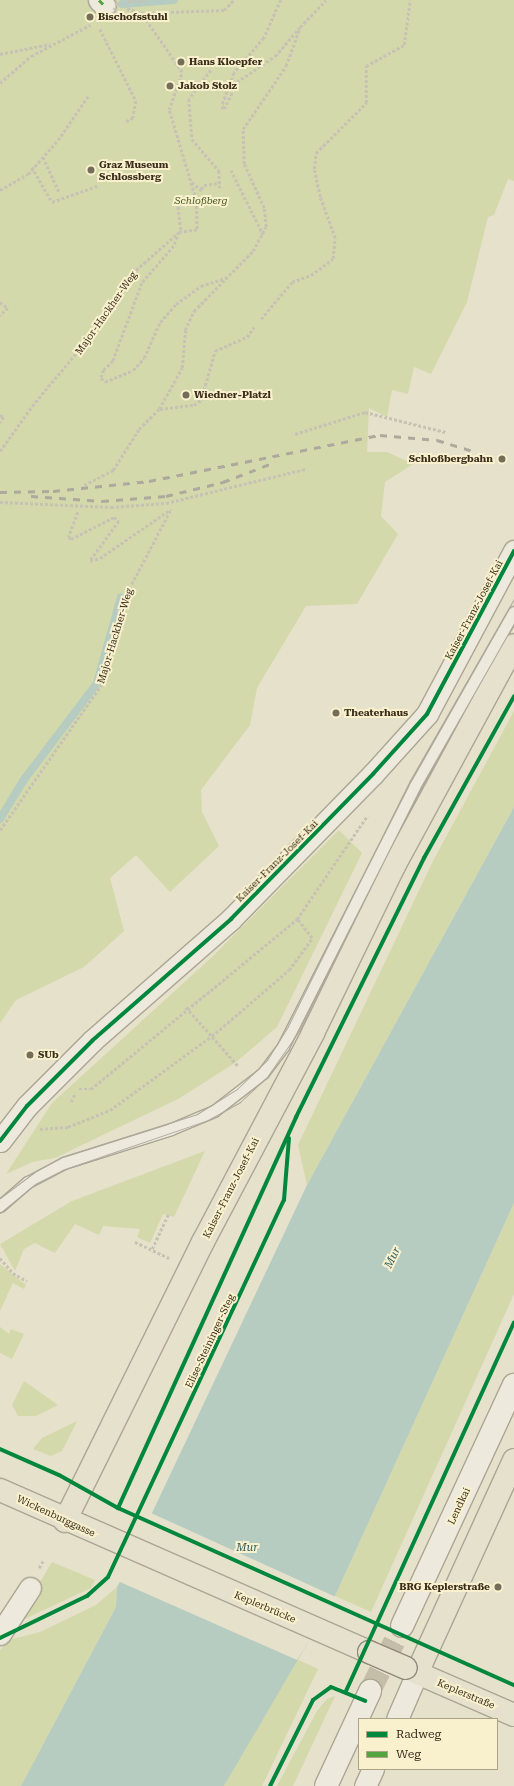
<!DOCTYPE html>
<html>
<head>
<meta charset="utf-8">
<style>
	body { margin:0 }
	#map { position:relative; width:514px; height:1786px; overflow:hidden; background:#e6e1ca; font-family:"Roboto Serif",serif }
	div>[style] { position:absolute }
	.green>* { inset:0; background:#d3d9ab }
	.water>* { inset:0; background:#b6ccc1 }
	.pier>* { inset:0; background:#e6e1ca }
	.stream>* { height:8px; margin:-4px; padding:0 4px; transform-origin:4px; border-radius:4px; background:#b6ccc1 }
	.secondary-tunnel>* { height:22px; margin-top:-11px; transform-origin:0; background:repeating-linear-gradient(90deg,#c4bda7 0 22px,transparent 0 33px) }
	.path>* { height:2.5px; margin-top:-1.25px; transform-origin:0; background:repeating-linear-gradient(90deg,#c6c2b4 0 3px,transparent 0 5px) }
	.roads { filter:drop-shadow(1px 0 #aba594) drop-shadow(-1px 0 #aba594) drop-shadow(0 1px #aba594) drop-shadow(0 -1px #aba594) }
	.lane>* { height:11px; margin:-5.5px; padding:0 5.5px; transform-origin:5.5px; border-radius:5.5px; background:#edeadd }
	.street>* { height:21px; margin:-10.5px; padding:0 10.5px; transform-origin:10.5px; border-radius:10.5px; background:#edeadd }
	.secondary>* { height:22px; margin:-11px; padding:0 11px; transform-origin:11px; border-radius:11px; background:#edeadd }
	.primary>* { height:22px; margin:-11px; padding:0 11px; transform-origin:11px; border-radius:11px; background:#e5e1cd }
	.tram>* { height:1px; margin:-0.5px; padding:0 0.5px; transform-origin:0.5px; border-radius:0.5px; background:#aca99d }
	.rail>* { height:3px; margin-top:-1.5px; transform-origin:0; background:repeating-linear-gradient(90deg,#aca99d 0 7px,transparent 0 14px) }
	.path-bridge>* { height:2.5px; margin-top:-1.25px; transform-origin:0; background:repeating-linear-gradient(90deg,#c6c2b4 0 3px,transparent 0 5px) }
	.bridges { filter:drop-shadow(1px 0 #908a7b) drop-shadow(-1px 0 #908a7b) drop-shadow(0 1px #908a7b) drop-shadow(0 -1px #908a7b) }
	.primary-bridge>* { height:22px; margin:-11px; padding:0 11px; transform-origin:11px; border-radius:11px; background:#e5e1cd }
	.quiet>* { height:3px; margin-top:-1.5px; transform-origin:0; background:repeating-linear-gradient(90deg,#54a440 0 6px,transparent 0 9px) }
	.cycleway>* { height:4px; margin:-2px; padding:0 2px; transform-origin:2px; border-radius:2px; background:#00873e }
	.dots>* { width:11px; height:11px; translate:-50% -50%; box-sizing:border-box; border:2px solid #f9f1ce; border-radius:50% }
	span { translate:-50% -50%; white-space:nowrap; text-align:center; line-height:1.15; -webkit-text-stroke:4px #f9f1ce; paint-order:stroke }
	.poi-label { font-size:10px; color:#3a2e1b; font-weight:700 }
	.left { translate:0 -50%; text-align:left }
	.right { translate:-100% -50%; text-align:right }
	.park-label { font-size:10px; color:#44591f; font-style:italic }
	.street-label { font-size:10px; color:#3a2e1b }
	.water-label { font-size:11px; color:#28595c; font-style:italic }
	.legend { position:absolute; left:358px; top:1718px; width:140px; height:52px; box-sizing:border-box; background:#f9f1ce; border:1px solid #ada386; margin:0; padding:5px 7px; list-style:none; font-size:12px; color:#3a2e1b }
	.legend li { display:flex; align-items:center; gap:8px; height:20px }
	.legend b { width:20px; border:1px solid #ada386 }
</style>
</head>
<body>
<div id="map">
	<div class="green">
		<div style="clip-path:polygon(0 0,514px 0,514px 181px,508px 179px,494px 215px,488px 217px,467px 302px,431px 374px,414px 367px,408px 394px,392px 390px,387px 417px,369px 408px,367px 452px,387px 452px,413px 464px,385px 482px,381px 516px,398px 534px,357px 604px,306px 606px,257px 688px,250px 725px,201px 790px,202px 812px,219px 846px,170px 892px,136px 855px,110px 878px,124px 931px,84px 967px,16px 1000px,0 1023px)"></div>
		<div style="clip-path:polygon(514px 711px,514px 807px,307px 1185px,298px 1145px,433px 861px)"></div>
		<div style="clip-path:polygon(339px 830px,362px 853px,277px 1027px,235px 1063px,178px 1099px,55px 1158px,32px 1162px,6px 1174px,52px 1103px,212px 957px)"></div>
		<div style="clip-path:polygon(205px 1151px,174px 1217px,163px 1214px,150px 1243px,137px 1237px,140px 1229px,103px 1226px,99px 1235px,75px 1224px,55px 1253px,35px 1243px,24px 1249px,15px 1271px,0 1244px,72px 1201px)"></div>
		<div style="clip-path:polygon(514px 1203px,514px 1294px,371px 1612px,335px 1596px)"></div>
		<div style="clip-path:polygon(0 1264px,26px 1285px,24px 1289px,13px 1283px,0 1311px)"></div>
		<div style="clip-path:polygon(0 1327px,9px 1334px,11px 1329px,24px 1334px,12px 1359px,0 1353px)"></div>
		<div style="clip-path:polygon(24px 1381px,58px 1405px,36px 1416px,18px 1416px,12px 1405px)"></div>
		<div style="clip-path:polygon(77px 1421px,62px 1451px,51px 1456px,33px 1449px,42px 1438px)"></div>
		<div style="clip-path:polygon(52px 1562px,95px 1580px,91px 1588px,16px 1623px)"></div>
		<div style="clip-path:polygon(117px 1587px,116px 1607px,21px 1786px,0 1786px,0 1650px,12px 1639px,40px 1632px,96px 1605px)"></div>
		<div style="clip-path:polygon(296px 1659px,318px 1669px,262px 1786px,224px 1786px)"></div>
		<div style="clip-path:polygon(335px 1696px,293px 1786px,277px 1786px,317px 1711px,327px 1699px)"></div>
	</div>
	<div class="water">
		<div style="clip-path:polygon(514px 807px,514px 1203px,335px 1596px,224px 1786px,21px 1786px,116px 1607px,117px 1587px,307px 1185px)"></div>
	</div>
	<div class="pier">
		<div style="clip-path:polygon(151px 1513px,336px 1597px,297px 1660px,120px 1582px,115px 1589px)"></div>
	</div>
	<div class="stream">
		<div style="left:122px;top:4px;width:52px;rotate:-4.4deg"></div>
		<div style="left:0;top:819px;width:44px;rotate:-58.8deg"></div>
		<div style="left:23px;top:781px;width:123px;rotate:-52.9deg"></div>
		<div style="left:97px;top:683px;width:89px;rotate:-74.4deg"></div>
	</div>
	<div class="secondary-tunnel">
		<div style="left:370px;top:1691px;width:72px;rotate:-63.8deg"></div>
	</div>
	<div class="path">
		<div style="left:281px;top:0;width:42px;rotate:114.1deg"></div>
		<div style="left:264px;top:38px;width:46px;rotate:130.6deg"></div>
		<div style="left:234px;top:73px;width:35px;rotate:110deg"></div>
		<div style="left:222px;top:106px;width:4px;rotate:56deg"></div>
		<div style="left:224px;top:109px;width:30px;rotate:-64deg"></div>
		<div style="left:237px;top:82px;width:46px;rotate:-34.4deg"></div>
		<div style="left:275px;top:56px;width:37px;rotate:-49deg"></div>
		<div style="left:128px;top:1px;width:17px;rotate:-3deg"></div>
		<div style="left:127px;top:8px;width:15px;rotate:20deg"></div>
		<div style="left:141px;top:13px;width:83px;rotate:-2.1deg"></div>
		<div style="left:224px;top:10px;width:14px;rotate:-45deg"></div>
		<div style="left:100px;top:29px;width:80px;rotate:63.4deg"></div>
		<div style="left:136px;top:101px;width:17px;rotate:100deg"></div>
		<div style="left:133px;top:118px;width:10px;rotate:151deg"></div>
		<div style="left:0;top:54px;width:51px;rotate:-11.3deg"></div>
		<div style="left:211px;top:70px;width:36px;rotate:127deg"></div>
		<div style="left:189px;top:99px;width:40px;rotate:85.7deg"></div>
		<div style="left:192px;top:139px;width:42px;rotate:49.8deg"></div>
		<div style="left:219px;top:171px;width:17px;rotate:87deg"></div>
		<div style="left:0;top:83px;width:41px;rotate:-41.1deg"></div>
		<div style="left:31px;top:56px;width:67px;rotate:-27.7deg"></div>
		<div style="left:43px;top:157px;width:38px;rotate:65deg"></div>
		<div style="left:32px;top:167px;width:40px;rotate:60.3deg"></div>
		<div style="left:52px;top:202px;width:48px;rotate:-19.6deg"></div>
		<div style="left:231px;top:170px;width:72px;rotate:63.4deg"></div>
		<div style="left:192px;top:182px;width:15px;rotate:42deg"></div>
		<div style="left:201px;top:189px;width:5px;rotate:-53deg"></div>
		<div style="left:204px;top:185px;width:16px;rotate:-7deg"></div>
		<div style="left:0;top:190px;width:32px;rotate:-30deg"></div>
		<div style="left:28px;top:174px;width:45px;rotate:-48.6deg"></div>
		<div style="left:58px;top:140px;width:53px;rotate:-55.7deg"></div>
		<div style="left:177px;top:197px;width:34px;rotate:83deg"></div>
		<div style="left:179px;top:232px;width:15px;rotate:110deg"></div>
		<div style="left:174px;top:246px;width:49px;rotate:130.9deg"></div>
		<div style="left:142px;top:283px;width:83px;rotate:110.4deg"></div>
		<div style="left:113px;top:361px;width:13px;rotate:135deg"></div>
		<div style="left:104px;top:370px;width:9px;rotate:111deg"></div>
		<div style="left:101px;top:378px;width:6px;rotate:45deg"></div>
		<div style="left:105px;top:382px;width:30px;rotate:-23deg"></div>
		<div style="left:133px;top:370px;width:16px;rotate:-47deg"></div>
		<div style="left:144px;top:358px;width:39px;rotate:-66deg"></div>
		<div style="left:160px;top:322px;width:24px;rotate:-48deg"></div>
		<div style="left:176px;top:304px;width:31px;rotate:-36deg"></div>
		<div style="left:201px;top:286px;width:29px;rotate:-18deg"></div>
		<div style="left:0;top:302px;width:10px;rotate:37deg"></div>
		<div style="left:8px;top:308px;width:11px;rotate:135deg"></div>
		<div style="left:261px;top:319px;width:48px;rotate:-50deg"></div>
		<div style="left:292px;top:282px;width:20px;rotate:-20deg"></div>
		<div style="left:311px;top:275px;width:27px;rotate:-36deg"></div>
		<div style="left:333px;top:259px;width:21px;rotate:-85deg"></div>
		<div style="left:335px;top:238px;width:44px;rotate:-110.1deg"></div>
		<div style="left:320px;top:197px;width:29px;rotate:-102deg"></div>
		<div style="left:314px;top:169px;width:16px;rotate:-83deg"></div>
		<div style="left:316px;top:153px;width:71px;rotate:-45deg"></div>
		<div style="left:366px;top:103px;width:37px;rotate:-90deg"></div>
		<div style="left:366px;top:66px;width:43px;rotate:-28.9deg"></div>
		<div style="left:404px;top:45px;width:45px;rotate:-82.4deg"></div>
		<div style="left:160px;top:409px;width:34px;rotate:-7deg"></div>
		<div style="left:194px;top:405px;width:9px;rotate:-36deg"></div>
		<div style="left:201px;top:400px;width:51px;rotate:-74.1deg"></div>
		<div style="left:215px;top:351px;width:35px;rotate:-24deg"></div>
		<div style="left:247px;top:337px;width:12px;rotate:-55deg"></div>
		<div style="left:0;top:415px;width:4px;rotate:27deg"></div>
		<div style="left:4px;top:417px;width:7px;rotate:124deg"></div>
		<div style="left:295px;top:434px;width:73px;rotate:-17.4deg"></div>
		<div style="left:365px;top:412px;width:83px;rotate:13.9deg"></div>
		<div style="left:0;top:451px;width:55px;rotate:-54.6deg"></div>
		<div style="left:32px;top:406px;width:103px;rotate:-50.1deg"></div>
		<div style="left:98px;top:327px;width:69px;rotate:-56.3deg"></div>
		<div style="left:136px;top:270px;width:57px;rotate:-41.5deg"></div>
		<div style="left:179px;top:232px;width:18px;rotate:-9deg"></div>
		<div style="left:197px;top:229px;width:29px;rotate:-92deg"></div>
		<div style="left:196px;top:200px;width:94px;rotate:-106.7deg"></div>
		<div style="left:169px;top:110px;width:40px;rotate:-71.1deg"></div>
		<div style="left:182px;top:72px;width:72px;rotate:-124.8deg"></div>
		<div style="left:84px;top:485px;width:33px;rotate:-27deg"></div>
		<div style="left:113px;top:470px;width:49px;rotate:-57.6deg"></div>
		<div style="left:139px;top:429px;width:28px;rotate:-45deg"></div>
		<div style="left:159px;top:409px;width:47px;rotate:-60.7deg"></div>
		<div style="left:182px;top:368px;width:38px;rotate:-85deg"></div>
		<div style="left:185px;top:330px;width:21px;rotate:-65deg"></div>
		<div style="left:194px;top:311px;width:84px;rotate:-45.5deg"></div>
		<div style="left:253px;top:251px;width:27px;rotate:-62deg"></div>
		<div style="left:266px;top:227px;width:19px;rotate:-96deg"></div>
		<div style="left:264px;top:208px;width:48px;rotate:-114.4deg"></div>
		<div style="left:244px;top:164px;width:35px;rotate:-92deg"></div>
		<div style="left:243px;top:129px;width:76px;rotate:-55.7deg"></div>
		<div style="left:286px;top:66px;width:41px;rotate:-70.3deg"></div>
		<div style="left:300px;top:27px;width:37px;rotate:-46deg"></div>
		<div style="left:0;top:502px;width:111px;rotate:2.6deg"></div>
		<div style="left:111px;top:507px;width:55px;rotate:-4.2deg"></div>
		<div style="left:166px;top:503px;width:144px;rotate:-13.7deg"></div>
		<div style="left:78px;top:512px;width:27px;rotate:110deg"></div>
		<div style="left:69px;top:537px;width:3px;rotate:45deg"></div>
		<div style="left:71px;top:539px;width:48px;rotate:-27.1deg"></div>
		<div style="left:114px;top:517px;width:6px;rotate:39deg"></div>
		<div style="left:119px;top:521px;width:49px;rotate:125.9deg"></div>
		<div style="left:90px;top:561px;width:10px;rotate:-17deg"></div>
		<div style="left:100px;top:558px;width:86px;rotate:-34.6deg"></div>
		<div style="left:0;top:830px;width:178px;rotate:-55.1deg"></div>
		<div style="left:102px;top:684px;width:94px;rotate:-74.6deg"></div>
		<div style="left:127px;top:593px;width:95px;rotate:-62.4deg"></div>
		<div style="left:186px;top:1007px;width:80px;rotate:48.5deg"></div>
		<div style="left:79px;top:1089px;width:12px"></div>
		<div style="left:91px;top:1089px;width:267px;rotate:-39.5deg"></div>
		<div style="left:297px;top:919px;width:125px;rotate:-55.8deg"></div>
		<div style="left:71px;top:1102px;width:10px;rotate:-66deg"></div>
		<div style="left:40px;top:1129px;width:28px;rotate:-4deg"></div>
		<div style="left:68px;top:1127px;width:45px;rotate:-22deg"></div>
		<div style="left:110px;top:1110px;width:126px;rotate:-36deg"></div>
		<div style="left:212px;top:1036px;width:101px;rotate:-40.6deg"></div>
		<div style="left:289px;top:970px;width:39px;rotate:-54deg"></div>
		<div style="left:312px;top:938px;width:24px;rotate:-128deg"></div>
		<div style="left:135px;top:1242px;width:38px;rotate:25deg"></div>
		<div style="left:152px;top:1249px;width:38px;rotate:-65deg"></div>
		<div style="left:0;top:1258px;width:20px;rotate:49deg"></div>
		<div style="left:13px;top:1273px;width:16px;rotate:30deg"></div>
		<div style="left:39px;top:1568px;width:10px;rotate:-61deg"></div>
	</div>
	<div class="roads">
		<div class="lane">
			<div style="left:0;top:1206px;width:37px;rotate:-41deg"></div>
			<div style="left:28px;top:1182px;width:41px;rotate:-27.8deg"></div>
			<div style="left:64px;top:1163px;width:112px;rotate:-17.6deg"></div>
			<div style="left:171px;top:1129px;width:47px;rotate:-22.7deg"></div>
			<div style="left:214px;top:1111px;width:62px;rotate:-37.8deg"></div>
			<div style="left:263px;top:1073px;width:34px;rotate:-53deg"></div>
			<div style="left:283px;top:1046px;width:292px;rotate:-63.1deg"></div>
			<div style="left:415px;top:786px;width:200px;rotate:-60.4deg"></div>
		</div>
		<div class="street">
			<div style="left:99px;top:0;width:8px;rotate:45deg"></div>
			<div style="left:0;top:1141px;width:44px;rotate:-52.4deg"></div>
			<div style="left:27px;top:1106px;width:93px;rotate:-45deg"></div>
			<div style="left:93px;top:1040px;width:184px;rotate:-41.2deg"></div>
			<div style="left:231px;top:919px;width:203px;rotate:-45.6deg"></div>
			<div style="left:373px;top:774px;width:81px;rotate:-48deg"></div>
			<div style="left:427px;top:714px;width:185px;rotate:-61.9deg"></div>
			<div style="left:0;top:1634px;width:55px;rotate:-56.9deg"></div>
			<div style="left:397px;top:1719px;width:50px;rotate:-66.5deg"></div>
			<div style="left:365px;top:1786px;width:19px;rotate:-65deg"></div>
		</div>
		<div class="secondary">
			<div style="left:402px;top:1626px;width:266px;rotate:-65.1deg"></div>
			<div style="left:326px;top:1786px;width:105px;rotate:-65.1deg"></div>
		</div>
		<div class="primary">
			<div style="left:0;top:1490px;width:403px;rotate:23.7deg"></div>
			<div style="left:65px;top:1521px;width:311px;rotate:-63.7deg"></div>
			<div style="left:203px;top:1242px;width:236px;rotate:-62.2deg"></div>
			<div style="left:313px;top:1033px;width:186px;rotate:-64.1deg"></div>
			<div style="left:394px;top:866px;width:251px;rotate:-61.5deg"></div>
			<div style="left:406px;top:1668px;width:118px;rotate:23.5deg"></div>
			<div style="left:417px;top:1673px;width:234px;rotate:-65.5deg"></div>
		</div>
	</div>
	<div class="tram">
		<div style="left:0;top:1198px;width:45px;rotate:-36.9deg"></div>
		<div style="left:36px;top:1171px;width:29px;rotate:-29deg"></div>
		<div style="left:61px;top:1157px;width:143px;rotate:-17.5deg"></div>
		<div style="left:197px;top:1114px;width:47px;rotate:-32deg"></div>
		<div style="left:237px;top:1089px;width:42px;rotate:-44deg"></div>
		<div style="left:267px;top:1060px;width:40px;rotate:-58deg"></div>
		<div style="left:288px;top:1026px;width:272px;rotate:-63.6deg"></div>
		<div style="left:409px;top:782px;width:211px;rotate:-60.2deg"></div>
		<div style="left:0;top:1213px;width:45px;rotate:-39.6deg"></div>
		<div style="left:35px;top:1184px;width:30px;rotate:-27deg"></div>
		<div style="left:62px;top:1170px;width:154px;rotate:-18.9deg"></div>
		<div style="left:208px;top:1120px;width:37px;rotate:-29deg"></div>
		<div style="left:240px;top:1102px;width:37px;rotate:-43deg"></div>
		<div style="left:267px;top:1077px;width:56px;rotate:-55.2deg"></div>
		<div style="left:299px;top:1031px;width:271px;rotate:-63.5deg"></div>
		<div style="left:420px;top:788px;width:190px;rotate:-60.3deg"></div>
	</div>
	<div class="rail">
		<div style="left:0;top:492px;width:53px;rotate:-1.1deg"></div>
		<div style="left:53px;top:491px;width:97px;rotate:-5.9deg"></div>
		<div style="left:149px;top:481px;width:236px;rotate:-11.3deg"></div>
		<div style="left:380px;top:435px;width:57px;rotate:5deg"></div>
		<div style="left:437px;top:440px;width:37px;rotate:17deg"></div>
		<div style="left:31px;top:496px;width:71px;rotate:4deg"></div>
		<div style="left:102px;top:501px;width:64px;rotate:-4.5deg"></div>
		<div style="left:166px;top:496px;width:59px;rotate:-13.8deg"></div>
		<div style="left:223px;top:482px;width:56px;rotate:-21deg"></div>
	</div>
	<div class="path-bridge">
		<div style="left:112px;top:15px;width:14px;rotate:-69deg"></div>
	</div>
	<div class="bridges">
		<div class="primary-bridge">
			<div style="left:369px;top:1652px;width:40px;rotate:23.4deg"></div>
		</div>
	</div>
	<div class="quiet">
		<div style="left:99px;top:0;width:8px;rotate:45deg"></div>
	</div>
	<div class="cycleway">
		<div style="left:0;top:1141px;width:44px;rotate:-52.4deg"></div>
		<div style="left:27px;top:1106px;width:93px;rotate:-45deg"></div>
		<div style="left:93px;top:1040px;width:184px;rotate:-41.2deg"></div>
		<div style="left:231px;top:919px;width:203px;rotate:-45.6deg"></div>
		<div style="left:373px;top:774px;width:81px;rotate:-48deg"></div>
		<div style="left:427px;top:714px;width:185px;rotate:-61.9deg"></div>
		<div style="left:0;top:1449px;width:64px;rotate:23.8deg"></div>
		<div style="left:59px;top:1475px;width:68px;rotate:29.2deg"></div>
		<div style="left:118px;top:1508px;width:434px;rotate:24.1deg"></div>
		<div style="left:118px;top:1508px;width:430px;rotate:-65.5deg"></div>
		<div style="left:296px;top:1117px;width:289px;rotate:-63.7deg"></div>
		<div style="left:424px;top:858px;width:185px;rotate:-60.9deg"></div>
		<div style="left:0;top:1638px;width:97px;rotate:-25.8deg"></div>
		<div style="left:87px;top:1596px;width:28px;rotate:-42deg"></div>
		<div style="left:108px;top:1577px;width:416px;rotate:-65deg"></div>
		<div style="left:284px;top:1200px;width:62px;rotate:-85.4deg"></div>
		<div style="left:346px;top:1691px;width:405px;rotate:-65.5deg"></div>
		<div style="left:270px;top:1786px;width:96px;rotate:-63.4deg"></div>
		<div style="left:313px;top:1700px;width:22px;rotate:-36deg"></div>
		<div style="left:331px;top:1687px;width:37px;rotate:22deg"></div>
	</div>
	<div class="dots">
		<div style="left:90px;top:17px;background:#766d58"></div>
		<div style="left:181px;top:62px;background:#766d58"></div>
		<div style="left:170px;top:86px;background:#766d58"></div>
		<div style="left:91px;top:170px;background:#766d58"></div>
		<div style="left:186px;top:395px;background:#766d58"></div>
		<div style="left:502px;top:459px;background:#766d58"></div>
		<div style="left:336px;top:713px;background:#766d58"></div>
		<div style="left:30px;top:1055px;background:#766d58"></div>
		<div style="left:498px;top:1587px;background:#766d58"></div>
	</div>
	<div class="poi-label">
		<span class="left" style="left:98px;top:17px">Bischofsstuhl</span>
		<span class="left" style="left:189px;top:62px">Hans Kloepfer</span>
		<span class="left" style="left:178px;top:86px">Jakob Stolz</span>
		<span class="left" style="left:99px;top:170px">Graz Museum<br>Schlossberg</span>
		<span class="left" style="left:194px;top:395px">Wiedner-Platzl</span>
		<span class="right" style="left:493px;top:459px">Schloßbergbahn</span>
		<span class="left" style="left:344px;top:713px">Theaterhaus</span>
		<span class="left" style="left:38px;top:1055px">SUb</span>
		<span class="right" style="left:490px;top:1587px">BRG Keplerstraße</span>
	</div>
	<div class="park-label">
		<span style="left:201px;top:201px">Schloßberg</span>
	</div>
	<div class="street-label">
		<span style="left:106px;top:313px;rotate:-55deg">Major-Hackher-Weg</span>
		<span style="left:474px;top:610px;rotate:-62deg">Kaiser-Franz-Josef-Kai</span>
		<span style="left:115px;top:636px;rotate:-73deg">Major-Hackher-Weg</span>
		<span style="left:277px;top:861px;rotate:-45deg">Kaiser-Franz-Josef-Kai</span>
		<span style="left:231px;top:1188px;rotate:-63deg">Kaiser-Franz-Josef-Kai</span>
		<span style="left:210px;top:1341px;rotate:-65deg">Elise-Steininger-Steg</span>
		<span style="left:459px;top:1506px;rotate:-65deg">Lendkai</span>
		<span style="left:56px;top:1516px;rotate:25deg">Wickenburggasse</span>
		<span style="left:265px;top:1607px;rotate:23deg">Keplerbrücke</span>
		<span style="left:466px;top:1694px;rotate:23deg">Keplerstraße</span>
	</div>
	<div class="water-label">
		<span style="left:393px;top:1258px;rotate:-64deg">Mur</span>
		<span style="left:247px;top:1548px">Mur</span>
	</div>
	<ul class="legend">
	<li><b style="height:5px;background:#00873e"></b>Radweg</li>
	<li><b style="height:5px;background:#54a440"></b>Weg</li>
	</ul>
</div>
</body>
</html>
